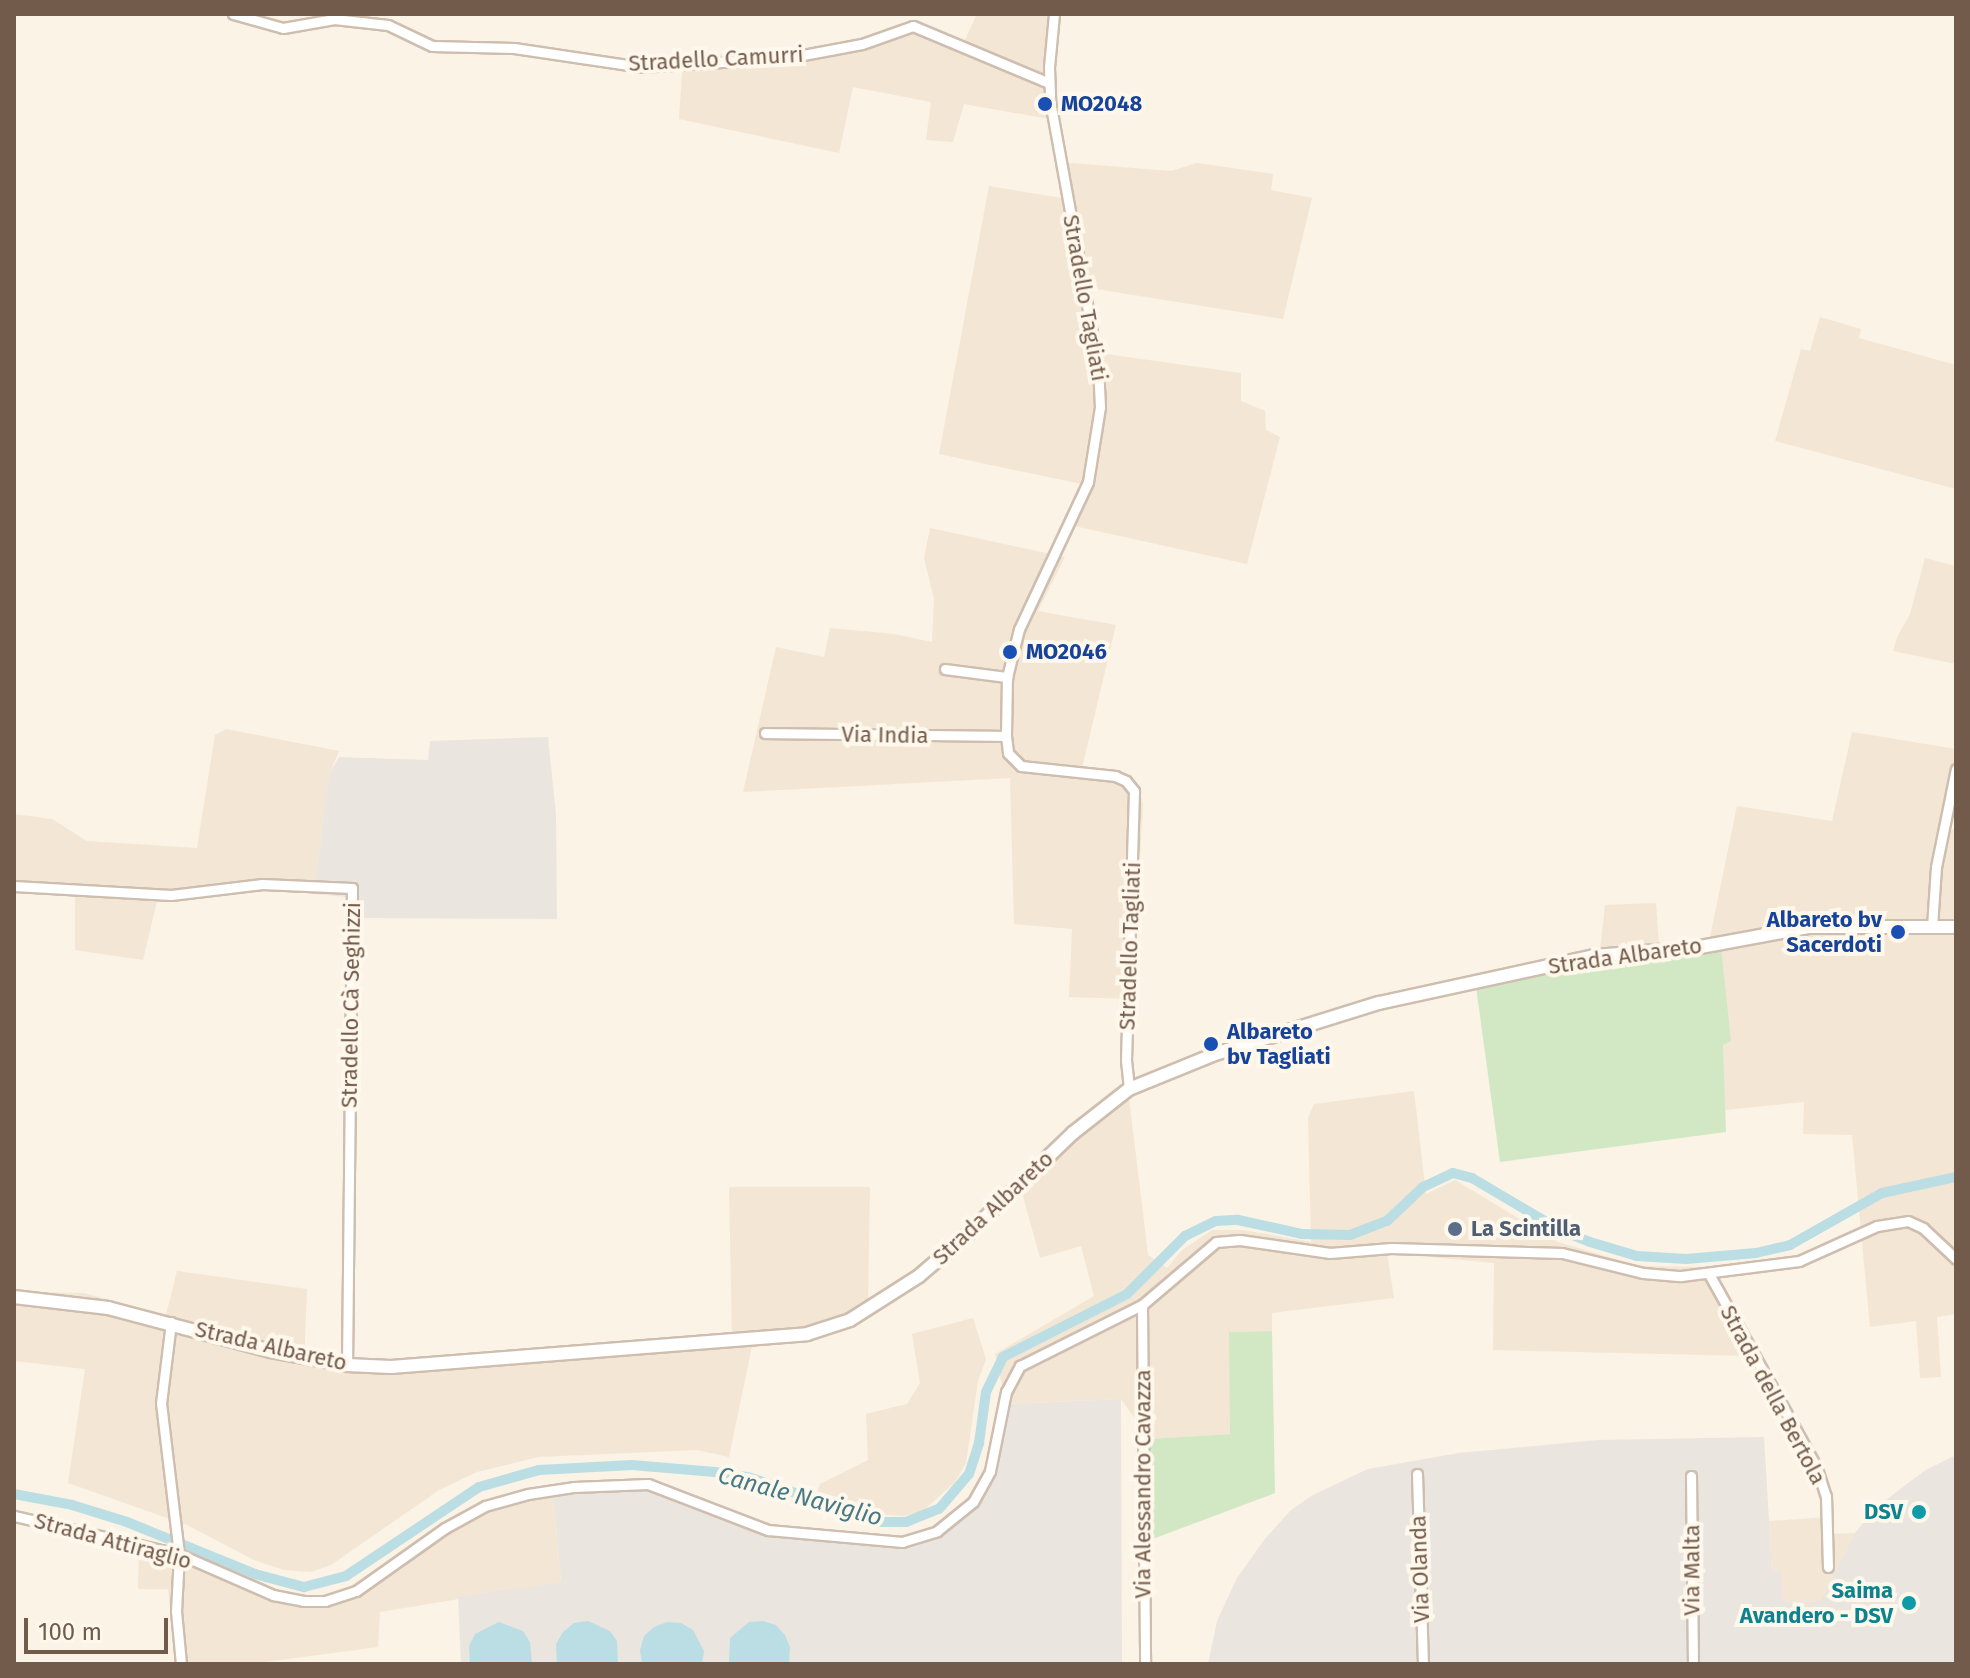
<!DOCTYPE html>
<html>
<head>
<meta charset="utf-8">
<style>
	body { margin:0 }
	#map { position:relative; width:1970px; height:1678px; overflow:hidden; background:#fbf3e5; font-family:"Fira Sans",sans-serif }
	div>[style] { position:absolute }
	.residential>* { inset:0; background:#f3e6d4 }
	.industrial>* { inset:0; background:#ebe5df }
	.green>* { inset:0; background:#d2e8c4 }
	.water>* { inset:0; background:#bbdde4 }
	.canal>* { height:10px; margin:-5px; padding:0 5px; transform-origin:5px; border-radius:5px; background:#bbdde4 }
	.roads { filter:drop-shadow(2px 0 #cebeaf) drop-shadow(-2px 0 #cebeaf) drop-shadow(0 2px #cebeaf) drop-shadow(0 -2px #cebeaf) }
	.street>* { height:9px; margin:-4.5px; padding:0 4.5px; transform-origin:4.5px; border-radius:4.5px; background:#fff }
	.secondary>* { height:12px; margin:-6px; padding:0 6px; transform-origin:6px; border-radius:6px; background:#fff }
	.dots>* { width:22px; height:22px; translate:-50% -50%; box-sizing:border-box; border:4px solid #fef7eb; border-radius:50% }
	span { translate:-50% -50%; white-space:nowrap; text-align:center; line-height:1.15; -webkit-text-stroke:8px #fef7eb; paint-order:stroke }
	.street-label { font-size:22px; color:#735b4b }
	.transit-label { font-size:22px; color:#164399; font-weight:700 }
	.left { translate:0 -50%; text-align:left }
	.right { translate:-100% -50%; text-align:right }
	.service-label { font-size:22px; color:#4e5e75; font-weight:700 }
	.culture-label { font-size:22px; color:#0d838f; font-weight:700 }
	.water-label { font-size:24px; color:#467985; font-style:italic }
	.frame { position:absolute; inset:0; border:16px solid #735b4b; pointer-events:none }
	.scale { position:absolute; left:24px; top:1618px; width:144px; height:36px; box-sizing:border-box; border:4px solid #735b4b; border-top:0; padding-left:10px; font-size:24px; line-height:28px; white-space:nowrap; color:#735b4b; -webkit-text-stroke:6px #fef7eb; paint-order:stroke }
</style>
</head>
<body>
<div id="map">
	<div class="residential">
		<div style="clip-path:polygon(977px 14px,1052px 14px,1050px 119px,964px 104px,953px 142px,926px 140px,931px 102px,853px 87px,839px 153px,679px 119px,683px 57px,848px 45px,918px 28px,964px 42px)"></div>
		<div style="clip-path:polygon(1072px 163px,1171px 171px,1197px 163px,1273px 174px,1271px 190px,1312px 198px,1283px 319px,1090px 288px,1099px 353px,1241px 373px,1241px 401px,1265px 411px,1266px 430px,1280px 437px,1247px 564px,1065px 524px,1081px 484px,939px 454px,989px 186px,1062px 198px,1057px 168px)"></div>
		<div style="clip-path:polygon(1820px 317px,1861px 329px,1859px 338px,1956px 365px,1956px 489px,1775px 441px,1801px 349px,1810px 351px)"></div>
		<div style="clip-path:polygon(930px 528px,1065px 557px,1038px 611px,1116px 625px,1082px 768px,1126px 773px,1138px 785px,1143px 805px,1132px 999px,1069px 997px,1072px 929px,1014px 924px,1010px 778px,743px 792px,776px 647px,824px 657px,830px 628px,894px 634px,932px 642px,934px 599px,924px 558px)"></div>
		<div style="clip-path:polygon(1925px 558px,1956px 566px,1956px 664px,1893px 651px,1898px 635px,1910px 614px)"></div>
		<div style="clip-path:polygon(226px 729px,339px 751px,329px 775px,314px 894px,272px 890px,157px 901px,143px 960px,75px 950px,75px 893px,14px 884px,14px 814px,52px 819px,87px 841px,197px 848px,215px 735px)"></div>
		<div style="clip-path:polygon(1852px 732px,1956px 749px,1956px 785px,1947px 830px,1956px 829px,1956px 1314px,1937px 1317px,1941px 1377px,1920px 1378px,1916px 1321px,1870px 1327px,1852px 1135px,1803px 1134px,1804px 1102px,1724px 1110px,1723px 1045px,1599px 960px,1605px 905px,1656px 903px,1659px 944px,1710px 937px,1737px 806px,1832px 821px)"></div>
		<div style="clip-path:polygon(1414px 1091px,1426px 1194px,1455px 1180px,1558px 1242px,1639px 1266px,1702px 1267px,1750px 1356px,1493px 1350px,1494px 1263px,1387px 1253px,1394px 1298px,1272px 1313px,1272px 1331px,1230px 1332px,1230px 1434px,1149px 1439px,1121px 1399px,1006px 1404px,995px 1354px,1094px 1296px,1081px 1246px,1040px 1258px,1021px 1189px,1073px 1142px,1129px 1098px,1148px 1255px,1167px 1268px,1182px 1250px,1212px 1230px,1243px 1230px,1311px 1242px,1308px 1118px,1314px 1104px)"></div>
		<div style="clip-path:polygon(729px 1187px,870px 1187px,868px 1305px,837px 1321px,805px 1331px,732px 1338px)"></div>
		<div style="clip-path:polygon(177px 1271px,307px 1289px,304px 1364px,354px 1373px,752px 1346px,729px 1457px,697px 1450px,538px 1457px,477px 1472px,439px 1490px,331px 1565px,311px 1572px,284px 1570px,254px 1560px,187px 1525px,68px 1483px,85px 1369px,14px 1361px,14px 1292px,84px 1293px,166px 1315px)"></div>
		<div style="clip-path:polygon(973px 1318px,986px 1359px,978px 1381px,966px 1463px,955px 1482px,923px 1511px,904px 1516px,888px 1515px,817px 1493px,820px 1484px,868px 1460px,866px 1414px,907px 1404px,920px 1383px,912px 1334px)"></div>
		<div style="clip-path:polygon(553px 1493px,561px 1582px,380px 1612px,378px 1647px,251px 1664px,176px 1664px,168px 1589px,138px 1589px,139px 1547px,184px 1560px,287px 1603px,321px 1605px,368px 1588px,473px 1516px,499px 1505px)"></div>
		<div style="clip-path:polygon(1828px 1517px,1829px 1534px,1855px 1533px,1820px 1601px,1782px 1602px,1781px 1572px,1772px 1571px,1769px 1521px)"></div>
	</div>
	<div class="industrial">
		<div style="clip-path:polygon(548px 737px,556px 815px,557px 919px,350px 918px,347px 897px,314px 894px,329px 774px,339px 757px,428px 760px,430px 741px)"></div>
		<div style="clip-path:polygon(1121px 1399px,1122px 1664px,461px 1664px,458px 1597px,561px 1582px,553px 1493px,644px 1488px,663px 1491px,751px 1528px,782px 1537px,902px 1546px,935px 1538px,963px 1518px,986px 1491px,997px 1471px,1006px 1404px)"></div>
		<div style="clip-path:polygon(1764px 1437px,1772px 1571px,1781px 1571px,1783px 1602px,1820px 1601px,1855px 1533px,1874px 1509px,1924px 1471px,1956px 1455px,1956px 1664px,1208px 1664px,1217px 1621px,1237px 1578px,1264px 1540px,1290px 1511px,1311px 1496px,1368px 1469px,1459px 1453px,1598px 1440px)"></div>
	</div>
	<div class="green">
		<div style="clip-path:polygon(1721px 947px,1731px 1041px,1723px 1045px,1726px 1132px,1500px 1162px,1476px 987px,1599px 960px)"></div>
		<div style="clip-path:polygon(1272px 1331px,1275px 1493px,1150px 1540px,1149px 1439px,1230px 1434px,1229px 1332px)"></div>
	</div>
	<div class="water">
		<div style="clip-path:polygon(588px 1621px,610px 1631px,617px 1641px,618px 1664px,557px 1664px,556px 1644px,563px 1632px,574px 1623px)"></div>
		<div style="clip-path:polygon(763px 1621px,776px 1625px,785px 1635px,790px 1647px,789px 1664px,729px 1664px,730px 1638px,749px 1622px)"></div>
		<div style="clip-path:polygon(499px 1622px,523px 1631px,530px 1642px,532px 1664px,470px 1664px,469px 1646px,475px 1634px)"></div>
		<div style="clip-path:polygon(667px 1622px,681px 1623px,693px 1630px,704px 1651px,702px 1664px,642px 1664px,640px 1650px,644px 1636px,654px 1627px)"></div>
	</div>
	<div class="canal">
		<div style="left:14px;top:1494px;width:59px;rotate:10.7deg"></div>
		<div style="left:72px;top:1505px;width:58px;rotate:17.2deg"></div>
		<div style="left:127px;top:1522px;width:138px;rotate:22.1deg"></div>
		<div style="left:255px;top:1574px;width:51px;rotate:14.9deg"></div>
		<div style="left:304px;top:1587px;width:43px;rotate:-14.7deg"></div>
		<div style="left:346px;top:1576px;width:160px;rotate:-33.8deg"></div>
		<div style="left:479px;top:1487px;width:62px;rotate:-15.8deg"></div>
		<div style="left:539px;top:1470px;width:93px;rotate:-3.1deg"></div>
		<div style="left:632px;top:1465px;width:83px;rotate:4.8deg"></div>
		<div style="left:715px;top:1472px;width:36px;rotate:9deg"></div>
		<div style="left:751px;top:1478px;width:138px;rotate:18.6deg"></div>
		<div style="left:882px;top:1522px;width:24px"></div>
		<div style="left:906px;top:1522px;width:35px;rotate:-22deg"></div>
		<div style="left:939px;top:1509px;width:46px;rotate:-49.4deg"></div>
		<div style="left:969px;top:1474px;width:33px;rotate:-72deg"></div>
		<div style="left:979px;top:1443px;width:51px;rotate:-82.2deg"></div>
		<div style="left:986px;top:1392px;width:39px;rotate:-64deg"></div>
		<div style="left:1003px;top:1357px;width:139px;rotate:-26.9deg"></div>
		<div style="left:1127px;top:1294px;width:82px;rotate:-45deg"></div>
		<div style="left:1185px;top:1236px;width:34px;rotate:-26deg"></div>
		<div style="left:1216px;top:1221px;width:22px;rotate:-3deg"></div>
		<div style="left:1238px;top:1220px;width:66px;rotate:12.3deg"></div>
		<div style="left:1302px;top:1234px;width:48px;rotate:1.2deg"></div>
		<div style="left:1350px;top:1235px;width:40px;rotate:-21deg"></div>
		<div style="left:1387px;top:1221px;width:50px;rotate:-43.4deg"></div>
		<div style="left:1423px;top:1187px;width:33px;rotate:-25deg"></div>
		<div style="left:1453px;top:1173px;width:20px;rotate:15deg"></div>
		<div style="left:1472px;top:1178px;width:102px;rotate:30.6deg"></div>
		<div style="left:1560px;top:1230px;width:32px;rotate:22deg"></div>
		<div style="left:1590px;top:1242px;width:49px;rotate:16.6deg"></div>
		<div style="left:1637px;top:1256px;width:49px;rotate:3.5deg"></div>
		<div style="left:1686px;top:1259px;width:70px;rotate:-4.9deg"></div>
		<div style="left:1756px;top:1253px;width:35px;rotate:-13deg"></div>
		<div style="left:1790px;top:1245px;width:106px;rotate:-29.5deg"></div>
		<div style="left:1882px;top:1193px;width:76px;rotate:-12.2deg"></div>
	</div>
	<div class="roads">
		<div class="street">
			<div style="left:233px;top:14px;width:52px;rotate:15.6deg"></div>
			<div style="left:283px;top:28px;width:52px;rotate:-10deg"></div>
			<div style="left:334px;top:19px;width:54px;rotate:6.3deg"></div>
			<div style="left:388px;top:25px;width:49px;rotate:25.5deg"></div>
			<div style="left:432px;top:46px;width:82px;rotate:1.4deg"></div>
			<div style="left:514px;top:48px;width:128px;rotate:8.5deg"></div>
			<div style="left:641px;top:67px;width:146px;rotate:-3.5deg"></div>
			<div style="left:787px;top:58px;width:76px;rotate:-10.6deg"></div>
			<div style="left:862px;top:44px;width:54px;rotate:-19.4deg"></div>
			<div style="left:913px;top:26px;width:147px;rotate:22.7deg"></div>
			<div style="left:1054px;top:14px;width:53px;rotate:95.4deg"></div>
			<div style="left:1049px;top:67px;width:34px;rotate:88deg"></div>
			<div style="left:1050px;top:101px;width:269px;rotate:79.7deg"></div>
			<div style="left:1098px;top:366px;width:41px;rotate:87.2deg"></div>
			<div style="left:1100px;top:407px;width:76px;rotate:99.1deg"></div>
			<div style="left:1088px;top:482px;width:162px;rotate:115.1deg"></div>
			<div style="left:1019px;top:629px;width:49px;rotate:104deg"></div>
			<div style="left:1007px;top:677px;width:59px;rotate:91deg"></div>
			<div style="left:1006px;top:736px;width:17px;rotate:83deg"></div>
			<div style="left:1008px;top:753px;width:18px;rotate:45deg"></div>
			<div style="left:1021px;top:766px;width:95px;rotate:6.1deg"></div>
			<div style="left:1115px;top:776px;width:12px;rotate:24deg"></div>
			<div style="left:1126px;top:781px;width:13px;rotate:51deg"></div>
			<div style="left:1134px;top:791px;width:269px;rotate:91.7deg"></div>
			<div style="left:1126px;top:1060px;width:29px;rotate:84deg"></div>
			<div style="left:945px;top:669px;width:63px;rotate:7.4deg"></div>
			<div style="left:765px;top:733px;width:241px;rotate:0.7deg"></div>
			<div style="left:14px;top:886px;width:157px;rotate:3.3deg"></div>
			<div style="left:171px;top:895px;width:92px;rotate:-6.9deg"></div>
			<div style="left:262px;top:884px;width:90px;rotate:2.5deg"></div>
			<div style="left:352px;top:888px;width:477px;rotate:90.6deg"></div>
			<div style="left:1932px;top:927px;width:60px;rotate:-86.2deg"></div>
			<div style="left:1936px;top:867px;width:100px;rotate:-78.5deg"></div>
			<div style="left:1709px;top:1274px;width:220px;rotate:60.9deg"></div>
			<div style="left:1816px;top:1466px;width:32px;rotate:72deg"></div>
			<div style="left:1826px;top:1496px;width:71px;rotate:88.4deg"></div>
			<div style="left:1142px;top:1305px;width:359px;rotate:89.5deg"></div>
			<div style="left:171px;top:1322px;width:82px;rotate:97deg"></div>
			<div style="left:161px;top:1403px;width:152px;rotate:83.2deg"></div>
			<div style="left:179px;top:1554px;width:57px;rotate:93deg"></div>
			<div style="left:176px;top:1611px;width:53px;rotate:84.6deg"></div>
			<div style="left:1417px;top:1474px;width:190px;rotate:88.2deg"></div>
			<div style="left:1691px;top:1476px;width:188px;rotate:89.4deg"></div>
			<div style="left:14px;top:1516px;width:169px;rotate:13deg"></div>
			<div style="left:179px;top:1554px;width:103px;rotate:23.6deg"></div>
			<div style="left:273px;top:1595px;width:31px;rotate:11deg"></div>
			<div style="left:303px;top:1601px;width:22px"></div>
			<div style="left:325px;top:1601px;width:33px;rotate:-18deg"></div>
			<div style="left:356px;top:1591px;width:109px;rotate:-35.3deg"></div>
			<div style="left:445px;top:1528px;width:46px;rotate:-28.8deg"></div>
			<div style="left:485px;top:1506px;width:45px;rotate:-15.6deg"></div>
			<div style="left:528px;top:1494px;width:47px;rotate:-8.7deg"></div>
			<div style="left:574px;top:1487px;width:74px;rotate:-2.3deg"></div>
			<div style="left:648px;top:1484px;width:129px;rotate:21deg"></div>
			<div style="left:768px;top:1530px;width:135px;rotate:5.1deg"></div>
			<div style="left:902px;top:1542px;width:37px;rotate:-17deg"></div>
			<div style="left:937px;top:1531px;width:46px;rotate:-38.9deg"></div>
			<div style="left:973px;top:1502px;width:35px;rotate:-61deg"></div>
			<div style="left:990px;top:1471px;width:81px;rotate:-78.6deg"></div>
			<div style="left:1006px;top:1392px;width:30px;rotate:-62deg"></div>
			<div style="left:1020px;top:1366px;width:136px;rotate:-26.6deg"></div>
			<div style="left:1142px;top:1305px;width:97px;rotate:-40.4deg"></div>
			<div style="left:1216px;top:1242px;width:24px;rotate:-5deg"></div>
			<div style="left:1240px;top:1240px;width:91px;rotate:8.2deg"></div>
			<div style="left:1330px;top:1253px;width:61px;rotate:-4.7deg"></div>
			<div style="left:1391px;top:1248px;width:171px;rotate:1.7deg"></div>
			<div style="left:1562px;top:1253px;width:83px;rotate:13.9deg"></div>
			<div style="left:1643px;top:1273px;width:38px;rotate:5deg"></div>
			<div style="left:1681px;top:1276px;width:119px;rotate:-7.2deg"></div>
			<div style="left:1799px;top:1261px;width:85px;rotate:-24.2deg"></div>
			<div style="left:1877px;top:1226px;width:31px;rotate:-9deg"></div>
			<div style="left:1908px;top:1221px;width:17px;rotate:25deg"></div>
			<div style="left:1923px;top:1228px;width:45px;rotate:43.2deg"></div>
		</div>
		<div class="secondary">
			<div style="left:14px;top:1297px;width:95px;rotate:6.7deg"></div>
			<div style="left:108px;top:1308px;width:169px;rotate:14.8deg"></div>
			<div style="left:271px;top:1351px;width:77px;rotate:10.4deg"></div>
			<div style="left:347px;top:1365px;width:44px;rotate:2.6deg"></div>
			<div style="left:391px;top:1367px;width:417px;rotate:-4.5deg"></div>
			<div style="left:807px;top:1334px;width:45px;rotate:-18deg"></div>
			<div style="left:850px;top:1320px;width:82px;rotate:-32.5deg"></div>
			<div style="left:919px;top:1276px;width:65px;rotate:-40.6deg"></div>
			<div style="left:968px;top:1234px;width:146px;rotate:-43.9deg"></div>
			<div style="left:1073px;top:1133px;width:71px;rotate:-38.2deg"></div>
			<div style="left:1129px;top:1089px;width:93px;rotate:-22.1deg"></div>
			<div style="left:1215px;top:1054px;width:172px;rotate:-17.3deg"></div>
			<div style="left:1379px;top:1003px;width:220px;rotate:-12.3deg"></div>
			<div style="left:1594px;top:956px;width:101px;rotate:-4.5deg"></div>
			<div style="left:1695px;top:948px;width:115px;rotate:-10.5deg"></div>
			<div style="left:1808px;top:927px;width:148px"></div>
		</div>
	</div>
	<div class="dots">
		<div style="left:1045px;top:104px;background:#1a4fb4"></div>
		<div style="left:1010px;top:652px;background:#1a4fb4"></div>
		<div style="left:1898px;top:932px;background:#1a4fb4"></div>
		<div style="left:1211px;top:1044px;background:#1a4fb4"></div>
		<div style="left:1455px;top:1229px;background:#5c6f8a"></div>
		<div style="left:1919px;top:1512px;background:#0f9aa8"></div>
		<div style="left:1909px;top:1603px;background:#0f9aa8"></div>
	</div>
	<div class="street-label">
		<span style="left:716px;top:59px;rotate:-3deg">Stradello Camurri</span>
		<span style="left:1085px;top:298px;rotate:80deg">Stradello Tagliati</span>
		<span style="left:885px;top:735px;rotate:1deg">Via India</span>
		<span style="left:1130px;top:946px;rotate:-88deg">Stradello Tagliati</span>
		<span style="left:1625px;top:956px;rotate:-8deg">Strada Albareto</span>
		<span style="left:351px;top:1005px;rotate:-89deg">Stradello Cà Seghizzi</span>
		<span style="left:993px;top:1208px;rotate:-43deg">Strada Albareto</span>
		<span style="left:271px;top:1346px;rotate:13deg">Strada Albareto</span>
		<span style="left:1773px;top:1395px;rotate:62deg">Strada della Bertola</span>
		<span style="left:1143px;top:1484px;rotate:-90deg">Via Alessandro Cavazza</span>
		<span style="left:113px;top:1541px;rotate:15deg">Strada Attiraglio</span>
		<span style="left:1420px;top:1569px;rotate:-92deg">Via Olanda</span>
		<span style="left:1692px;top:1570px;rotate:-90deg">Via Malta</span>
	</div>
	<div class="transit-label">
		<span class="left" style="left:1061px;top:104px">MO2048</span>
		<span class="left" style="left:1026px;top:652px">MO2046</span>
		<span class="right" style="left:1882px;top:932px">Albareto bv<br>Sacerdoti</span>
		<span class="left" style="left:1227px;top:1044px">Albareto<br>bv Tagliati</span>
	</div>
	<div class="service-label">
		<span class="left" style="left:1471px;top:1229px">La Scintilla</span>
	</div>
	<div class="culture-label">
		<span class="right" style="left:1903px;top:1512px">DSV</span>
		<span class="right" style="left:1893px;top:1603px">Saima<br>Avandero - DSV</span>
	</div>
	<div class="water-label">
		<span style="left:800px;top:1497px;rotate:15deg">Canale Naviglio</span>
	</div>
	<div class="frame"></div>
	<div class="scale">100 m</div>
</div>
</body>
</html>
